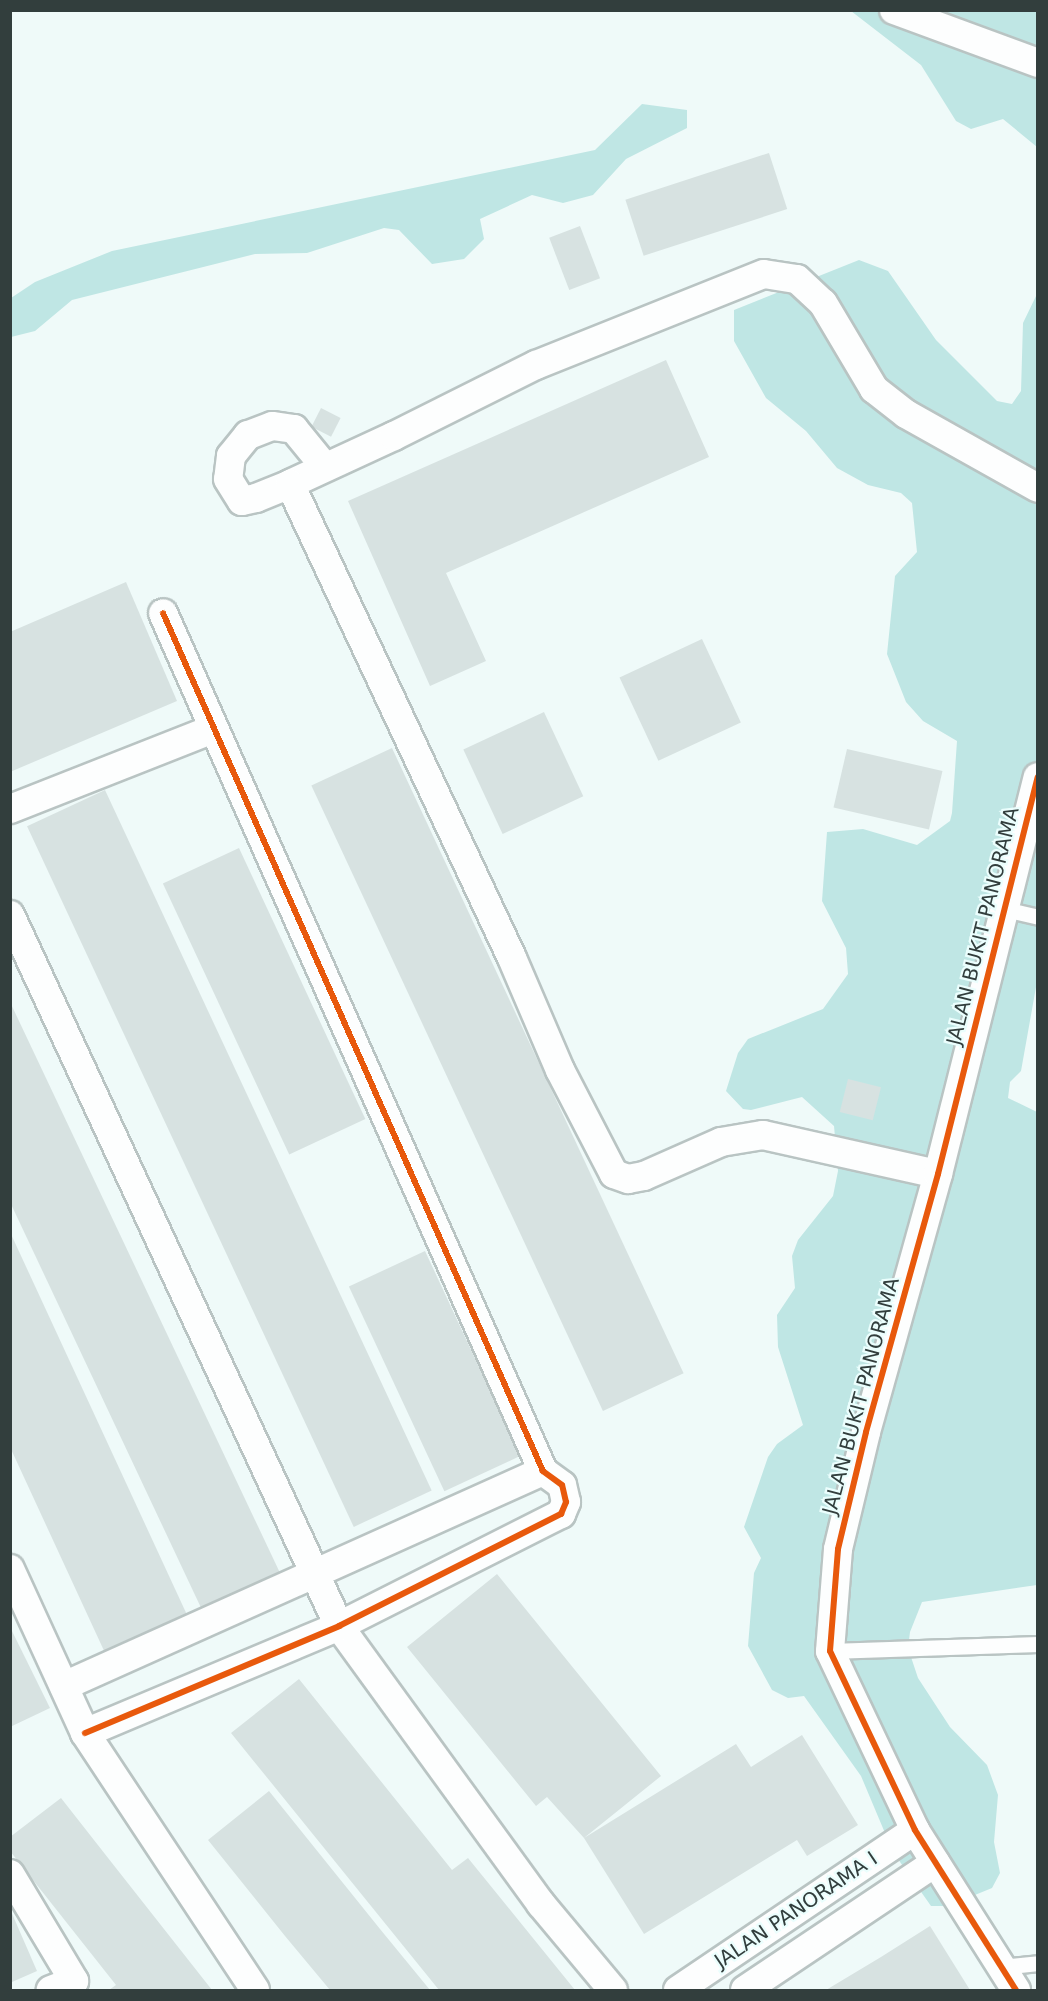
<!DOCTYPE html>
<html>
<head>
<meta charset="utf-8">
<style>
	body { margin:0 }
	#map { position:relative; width:1048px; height:2001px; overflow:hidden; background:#effaf9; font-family:"DejaVu Sans",sans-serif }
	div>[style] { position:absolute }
	.green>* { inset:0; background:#bfe6e4 }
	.building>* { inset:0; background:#d7e2e1; transform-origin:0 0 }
	.roads { filter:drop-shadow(2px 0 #b9c4c3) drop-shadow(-2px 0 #b9c4c3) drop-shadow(0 2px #b9c4c3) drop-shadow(0 -2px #b9c4c3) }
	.lane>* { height:15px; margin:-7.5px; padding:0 7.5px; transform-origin:7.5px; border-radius:7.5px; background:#fdfefe }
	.street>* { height:28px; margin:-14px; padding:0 14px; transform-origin:14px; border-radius:14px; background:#fdfefe }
	.cycleway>* { height:6px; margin:-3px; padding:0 3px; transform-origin:3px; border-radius:3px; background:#e8590c }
	span { translate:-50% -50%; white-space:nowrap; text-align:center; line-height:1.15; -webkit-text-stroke:4.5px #ebfefd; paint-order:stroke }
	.street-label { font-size:20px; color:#323e3d }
	.frame { position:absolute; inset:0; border:12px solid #323e3d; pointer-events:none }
</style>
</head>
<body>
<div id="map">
	<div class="green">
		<div style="clip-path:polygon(851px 11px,1037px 11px,1037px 147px,1003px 119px,971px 129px,956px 121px,921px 65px)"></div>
		<div style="clip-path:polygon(642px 104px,687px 110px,687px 128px,626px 159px,593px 195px,563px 203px,532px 195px,480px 219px,484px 239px,464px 259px,432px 264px,399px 230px,384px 228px,307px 253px,255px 254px,72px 300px,35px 331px,11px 337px,11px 298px,35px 282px,112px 251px,595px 150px)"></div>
		<div style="clip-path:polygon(859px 260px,888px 271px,936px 340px,997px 401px,1012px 404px,1021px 391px,1023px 323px,1037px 294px,1038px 976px,1021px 1071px,1010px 1082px,1008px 1098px,1037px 1112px,1037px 1585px,922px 1602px,910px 1632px,908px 1648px,918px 1678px,950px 1727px,987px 1765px,998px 1795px,994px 1842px,1000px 1873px,992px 1888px,948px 1906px,931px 1906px,893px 1852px,861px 1776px,804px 1696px,788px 1698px,772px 1690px,748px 1646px,754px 1573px,761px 1558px,744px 1527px,768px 1457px,777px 1444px,803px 1425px,778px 1347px,777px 1315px,795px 1288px,792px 1256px,798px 1240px,833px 1196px,838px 1171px,834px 1126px,802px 1097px,751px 1110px,743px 1109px,726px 1091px,738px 1053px,748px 1039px,823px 1009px,848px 974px,846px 948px,822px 901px,827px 832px,863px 829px,917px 845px,950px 821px,952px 813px,957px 741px,923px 721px,906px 702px,887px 654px,895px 576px,917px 552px,912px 503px,901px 493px,868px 485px,837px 468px,806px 431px,766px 398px,734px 341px,734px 310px)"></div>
	</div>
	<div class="building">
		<div style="left:769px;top:153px;width:59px;height:151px;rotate:72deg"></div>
		<div style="left:580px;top:226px;width:56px;height:33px;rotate:69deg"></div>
		<div style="clip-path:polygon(666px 360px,709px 457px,446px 573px,486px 661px,430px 686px,348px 501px)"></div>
		<div style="left:321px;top:408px;width:22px;height:21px;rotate:27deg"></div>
		<div style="clip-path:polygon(126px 582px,177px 701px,10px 772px,10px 632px)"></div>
		<div style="left:702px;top:639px;width:92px;height:91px;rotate:65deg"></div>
		<div style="left:544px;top:712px;width:93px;height:89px;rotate:65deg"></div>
		<div style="left:392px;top:748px;width:690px;height:89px;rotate:65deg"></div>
		<div style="left:847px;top:749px;width:98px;height:60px;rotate:13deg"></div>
		<div style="left:105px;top:790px;width:773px;height:86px;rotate:65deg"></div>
		<div style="left:239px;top:848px;width:299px;height:84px;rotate:65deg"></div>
		<div style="clip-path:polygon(10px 1002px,281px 1575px,203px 1612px,10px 1202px)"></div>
		<div style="left:848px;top:1079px;width:34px;height:34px;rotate:14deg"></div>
		<div style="clip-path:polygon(10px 1232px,188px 1617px,106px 1655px,10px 1447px)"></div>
		<div style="left:425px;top:1251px;width:226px;height:84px;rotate:65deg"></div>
		<div style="clip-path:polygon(497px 1574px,661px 1776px,584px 1838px,736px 1744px,751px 1767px,802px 1735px,858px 1825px,807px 1856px,797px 1840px,644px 1934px,584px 1838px,547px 1797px,536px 1806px,407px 1647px)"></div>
		<div style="clip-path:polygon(10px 1627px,50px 1708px,10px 1727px)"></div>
		<div style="clip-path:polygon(299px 1679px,452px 1870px,468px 1858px,575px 1990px,439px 1990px,231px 1733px)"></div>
		<div style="clip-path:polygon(269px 1791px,380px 1929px,430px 1990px,330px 1990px,285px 1936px,208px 1840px)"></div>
		<div style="clip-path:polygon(61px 1798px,112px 1863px,212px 1990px,109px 1990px,116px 1985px,10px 1851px,10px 1837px)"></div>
		<div style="clip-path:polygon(10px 1909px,37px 1971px,12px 1982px,10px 1979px)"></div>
		<div style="clip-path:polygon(930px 1926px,970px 1990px,826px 1990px,881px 1957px)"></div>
	</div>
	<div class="roads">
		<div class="lane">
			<div style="left:1004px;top:909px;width:35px;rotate:13deg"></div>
			<div style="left:830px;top:1651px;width:208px;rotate:-1.9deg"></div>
			<div style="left:1001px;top:1967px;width:37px;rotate:-6deg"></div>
		</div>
		<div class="street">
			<div style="left:894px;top:10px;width:153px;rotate:20.2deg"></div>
			<div style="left:325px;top:467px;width:49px;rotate:-129.2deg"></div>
			<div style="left:294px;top:429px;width:22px;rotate:-172deg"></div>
			<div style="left:272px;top:426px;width:26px;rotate:159deg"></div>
			<div style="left:248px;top:435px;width:27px;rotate:129deg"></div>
			<div style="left:231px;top:456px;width:23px;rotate:97deg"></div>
			<div style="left:228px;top:479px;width:26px;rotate:58deg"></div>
			<div style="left:242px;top:501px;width:14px;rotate:-12deg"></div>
			<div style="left:256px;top:498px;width:37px;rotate:-22deg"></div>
			<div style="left:290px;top:484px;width:115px;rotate:-24.8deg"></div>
			<div style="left:394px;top:436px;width:159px;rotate:-26.6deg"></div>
			<div style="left:536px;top:365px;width:245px;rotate:-21.8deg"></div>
			<div style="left:764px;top:274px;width:33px;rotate:9deg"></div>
			<div style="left:797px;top:279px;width:35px;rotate:43deg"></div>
			<div style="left:823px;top:303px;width:100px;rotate:59.3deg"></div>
			<div style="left:874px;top:389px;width:41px;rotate:38deg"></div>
			<div style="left:906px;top:414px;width:151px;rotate:29.3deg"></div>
			<div style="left:290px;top:484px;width:523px;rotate:64.9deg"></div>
			<div style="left:512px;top:958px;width:122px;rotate:66.8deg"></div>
			<div style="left:560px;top:1070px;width:117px;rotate:62.6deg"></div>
			<div style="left:614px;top:1174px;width:15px;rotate:20deg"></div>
			<div style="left:628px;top:1179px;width:16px;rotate:-11deg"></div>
			<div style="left:644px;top:1176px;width:84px;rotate:-23.8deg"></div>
			<div style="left:721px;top:1142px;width:43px;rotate:-9.5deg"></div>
			<div style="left:763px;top:1135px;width:179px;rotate:12.6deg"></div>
			<div style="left:10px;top:809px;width:216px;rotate:-21.5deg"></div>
			<div style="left:10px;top:915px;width:783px;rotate:65.17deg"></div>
			<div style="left:339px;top:1626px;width:344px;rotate:54deg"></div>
			<div style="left:541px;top:1904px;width:112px;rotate:50.1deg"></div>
			<div style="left:10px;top:1569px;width:180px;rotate:65.4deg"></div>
			<div style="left:85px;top:1733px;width:308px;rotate:56.5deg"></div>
			<div style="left:64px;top:1686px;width:525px;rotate:-24.17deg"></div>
			<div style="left:85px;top:1733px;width:276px;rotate:-22.8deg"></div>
			<div style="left:339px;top:1626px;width:249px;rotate:-26.8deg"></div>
			<div style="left:561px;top:1514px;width:13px;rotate:-67deg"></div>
			<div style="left:566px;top:1502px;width:17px;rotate:-103deg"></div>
			<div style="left:562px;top:1485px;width:24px;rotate:-144deg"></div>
			<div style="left:543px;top:1471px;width:938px;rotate:-113.89deg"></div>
			<div style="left:10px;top:1874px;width:125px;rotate:59.1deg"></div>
			<div style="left:74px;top:1981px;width:25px;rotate:159deg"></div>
			<div style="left:678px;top:1990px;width:286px;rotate:-34deg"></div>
			<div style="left:745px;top:1990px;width:229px;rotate:-33.8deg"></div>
			<div style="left:1016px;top:1990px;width:189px;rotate:-122.3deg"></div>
			<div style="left:915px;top:1830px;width:198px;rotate:-115.4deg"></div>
			<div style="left:830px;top:1651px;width:102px;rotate:-85.5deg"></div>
			<div style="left:838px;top:1549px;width:120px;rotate:-76.5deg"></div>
			<div style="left:866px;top:1432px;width:268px;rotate:-74.4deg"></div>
			<div style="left:938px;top:1174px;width:409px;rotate:-75.9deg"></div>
		</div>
	</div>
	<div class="cycleway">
		<div style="left:85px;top:1733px;width:276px;rotate:-22.8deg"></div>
		<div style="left:339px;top:1626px;width:249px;rotate:-26.8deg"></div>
		<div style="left:561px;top:1514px;width:13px;rotate:-67deg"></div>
		<div style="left:566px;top:1502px;width:17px;rotate:-103deg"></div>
		<div style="left:562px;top:1485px;width:24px;rotate:-144deg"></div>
		<div style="left:543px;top:1471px;width:938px;rotate:-113.89deg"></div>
		<div style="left:1016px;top:1990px;width:189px;rotate:-122.3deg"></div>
		<div style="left:915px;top:1830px;width:198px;rotate:-115.4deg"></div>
		<div style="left:830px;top:1651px;width:102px;rotate:-85.5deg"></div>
		<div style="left:838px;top:1549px;width:120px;rotate:-76.5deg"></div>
		<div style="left:866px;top:1432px;width:268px;rotate:-74.4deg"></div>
		<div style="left:938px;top:1174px;width:409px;rotate:-75.9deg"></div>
	</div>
	<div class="street-label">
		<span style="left:983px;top:926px;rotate:-76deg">JALAN BUKIT PANORAMA</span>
		<span style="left:861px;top:1396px;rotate:-75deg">JALAN BUKIT PANORAMA</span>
		<span style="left:796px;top:1910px;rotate:-34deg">JALAN PANORAMA I</span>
	</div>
	<div class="frame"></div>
</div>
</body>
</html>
